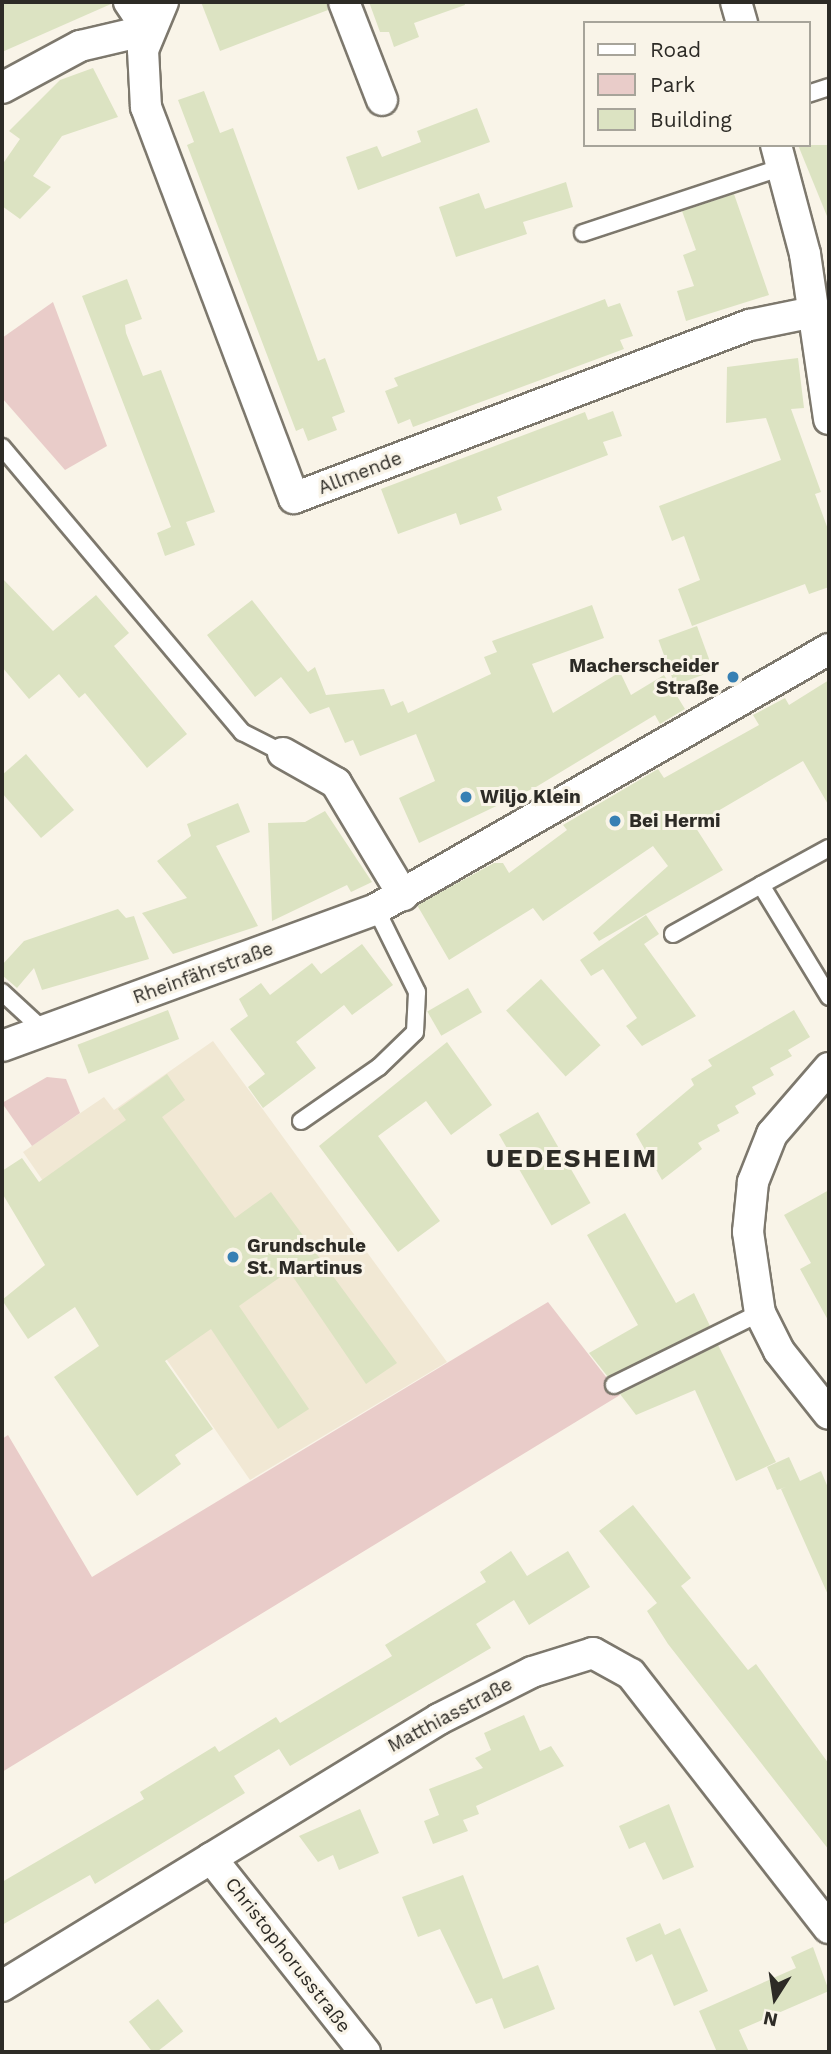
<!DOCTYPE html>
<html>
<head>
<meta charset="utf-8">
<style>
	body { margin:0 }
	#map { position:relative; width:831px; height:2054px; overflow:hidden; background:#f9f4e8; font-family:"Work Sans",sans-serif }
	div>[style] { position:absolute }
	.built>* { inset:0; background:#f1e8d4 }
	.green>* { inset:0; background:#e9ccc9 }
	.building>* { inset:0; background:#dce3c2; transform-origin:0 0 }
	.roads { filter:drop-shadow(2px 0 #7d786d) drop-shadow(-2px 0 #7d786d) drop-shadow(0 2px #7d786d) drop-shadow(0 -2px #7d786d) }
	.service>* { height:16px; margin:-8px; padding:0 8px; transform-origin:8px; border-radius:8px; background:#fff }
	.minor>* { height:30px; margin:-15px; padding:0 15px; transform-origin:15px; border-radius:15px; background:#fff }
	.dots>* { width:19px; height:19px; translate:-50% -50%; box-sizing:border-box; border:4px solid #f9f4e8; border-radius:50% }
	span { translate:-50% -50%; white-space:nowrap; text-align:center; line-height:1.15; -webkit-text-stroke:6px #f9f4e8; paint-order:stroke }
	.street-label { font-size:19px; color:#2d2b26 }
	.poi-label { font-size:19px; color:#2d2b26; font-weight:700 }
	.right { translate:-100% -50%; text-align:right }
	.left { translate:0 -50%; text-align:left }
	.district-label { font-size:26px; color:#2d2b26; font-weight:700; letter-spacing:2px }
	.frame { position:absolute; inset:0; border:4px solid #2d2b26; pointer-events:none }
	.legend { position:absolute; left:583px; top:21px; width:228px; height:126px; box-sizing:border-box; background:#f9f4e8; border:2px solid #a7a49a; margin:0; padding:9px 12px; list-style:none; font-size:21px; color:#2d2b26 }
	.legend li { display:flex; align-items:center; gap:14px; height:35px }
	.legend b { width:35px; border:2px solid #a7a49a }
	.north { position:absolute; left:740px; top:1963px; width:70px; height:70px; -webkit-text-stroke:5px #f9f4e8; paint-order:stroke; rotate:192deg; font-size:19px; font-weight:700; line-height:28px; text-align:center; color:#2d2b26 }
	.north::after { content:''; display:block; margin:auto; width:24px; height:32px; background:#2d2b26; clip-path:polygon(50% 0,100% 100%,50% 72%,0 100%) }
</style>
</head>
<body>
<div id="map">
	<div class="built">
		<div style="clip-path:polygon(213px 1041px,447px 1362px,250px 1480px,23px 1152px,104px 1097px,114px 1110px)"></div>
	</div>
	<div class="green">
		<div style="clip-path:polygon(53px 302px,107px 446px,65px 470px,2px 398px,2px 338px)"></div>
		<div style="clip-path:polygon(47px 1077px,66px 1079px,80px 1113px,32px 1146px,2px 1103px)"></div>
		<div style="clip-path:polygon(548px 1302px,620px 1395px,2px 1772px,2px 1439px,8px 1435px,92px 1577px)"></div>
	</div>
	<div class="building">
		<div style="clip-path:polygon(2px 2px,111px 2px,111px 4px,2px 52px)"></div>
		<div style="clip-path:polygon(201px 2px,327px 2px,328px 10px,220px 51px)"></div>
		<div style="clip-path:polygon(369px 2px,464px 2px,465px 5px,414px 23px,419px 37px,394px 47px,389px 32px,380px 32px)"></div>
		<div style="clip-path:polygon(93px 68px,118px 117px,62px 136px,33px 176px,51px 187px,20px 219px,2px 206px,2px 165px,20px 139px,9px 131px,60px 80px)"></div>
		<div style="clip-path:polygon(204px 91px,220px 133px,233px 128px,318px 361px,325px 358px,345px 412px,332px 417px,337px 430px,308px 441px,303px 428px,296px 431px,187px 145px,194px 142px,178px 100px)"></div>
		<div style="clip-path:polygon(477px 108px,490px 142px,358px 190px,346px 157px,377px 146px,382px 157px,421px 142px,417px 131px)"></div>
		<div style="clip-path:polygon(798px 145px,829px 145px,829px 221px)"></div>
		<div style="clip-path:polygon(566px 182px,573px 207px,523px 222px,527px 234px,456px 257px,439px 207px,479px 193px,485px 209px)"></div>
		<div style="clip-path:polygon(734px 194px,769px 295px,686px 321px,677px 291px,694px 286px,683px 255px,696px 250px,682px 211px)"></div>
		<div style="clip-path:polygon(127px 279px,142px 319px,125px 325px,126px 333px,143px 376px,161px 370px,215px 512px,186px 522px,195px 545px,165px 556px,157px 533px,171px 527px,82px 296px)"></div>
		<div style="clip-path:polygon(605px 299px,608px 307px,620px 303px,633px 336px,620px 340px,624px 349px,413px 427px,410px 419px,398px 424px,385px 391px,398px 386px,394px 378px)"></div>
		<div style="clip-path:polygon(798px 358px,804px 408px,791px 409px,821px 492px,815px 494px,829px 532px,829px 587px,809px 594px,805px 584px,692px 626px,678px 589px,700px 580px,684px 536px,672px 541px,659px 506px,781px 460px,766px 418px,726px 423px,727px 367px)"></div>
		<div style="clip-path:polygon(613px 411px,622px 436px,603px 442px,608px 455px,497px 497px,502px 510px,460px 525px,456px 513px,398px 534px,381px 489px,585px 412px,588px 420px)"></div>
		<div style="clip-path:polygon(2px 578px,53px 631px,96px 595px,129px 633px,114px 646px,187px 734px,147px 768px,85px 693px,79px 698px,59px 674px,29px 699px,2px 667px)"></div>
		<div style="clip-path:polygon(252px 600px,308px 672px,315px 667px,326px 695px,384px 689px,391px 706px,403px 701px,408px 713px,491px 674px,484px 657px,497px 652px,492px 641px,592px 605px,604px 638px,532px 664px,553px 713px,620px 672px,631px 695px,664px 675px,685px 709px,660px 724px,655px 715px,536px 787px,419px 843px,399px 798px,435px 781px,416px 734px,360px 756px,353px 740px,345px 743px,329px 707px,310px 714px,281px 677px,255px 697px,207px 635px)"></div>
		<div style="left:697px;top:626px;width:48px;height:41px;rotate:70deg"></div>
		<div style="clip-path:polygon(829px 680px,829px 806px,803px 761px,694px 825px,723px 870px,599px 941px,593px 933px,668px 866px,653px 846px,543px 921px,533px 908px,449px 960px,417px 905px,494px 863px,503px 863px,509px 873px,567px 830px,563px 825px,658px 769px,664px 778px,759px 725px,753px 715px,785px 698px,789px 705px)"></div>
		<div style="clip-path:polygon(26px 754px,74px 810px,41px 838px,2px 793px,2px 775px)"></div>
		<div style="clip-path:polygon(238px 803px,250px 832px,216px 846px,258px 926px,173px 954px,142px 913px,187px 898px,157px 861px,191px 836px,187px 824px)"></div>
		<div style="clip-path:polygon(325px 811px,372px 882px,351px 892px,347px 885px,272px 921px,268px 823px,305px 822px)"></div>
		<div style="clip-path:polygon(118px 909px,126px 918px,134px 916px,149px 959px,42px 990px,34px 968px,17px 988px,2px 975px,2px 965px,24px 941px)"></div>
		<div style="clip-path:polygon(646px 915px,659px 934px,644px 944px,696px 1016px,642px 1046px,626px 1026px,637px 1018px,603px 969px,591px 976px,580px 960px)"></div>
		<div style="clip-path:polygon(362px 944px,393px 985px,352px 1015px,344px 1005px,296px 1042px,316px 1068px,263px 1108px,248px 1087px,265px 1074px,230px 1029px,248px 1016px,239px 999px,261px 983px,270px 995px,312px 963px,321px 974px)"></div>
		<div style="left:541px;top:979px;width:89px;height:47px;rotate:48deg"></div>
		<div style="left:468px;top:988px;width:28px;height:47px;rotate:60deg"></div>
		<div style="left:168px;top:1010px;width:31px;height:97px;rotate:69deg"></div>
		<div style="clip-path:polygon(794px 1010px,810px 1037px,788px 1050px,792px 1056px,770px 1068px,774px 1075px,752px 1087px,756px 1094px,735px 1106px,739px 1113px,717px 1125px,720px 1131px,698px 1143px,702px 1149px,662px 1180px,636px 1134px,694px 1085px,691px 1079px,712px 1066px,708px 1060px)"></div>
		<div style="clip-path:polygon(447px 1042px,492px 1105px,451px 1135px,426px 1101px,378px 1136px,440px 1221px,398px 1252px,319px 1146px)"></div>
		<div style="clip-path:polygon(167px 1074px,185px 1100px,162px 1117px,235px 1218px,271px 1192px,397px 1363px,366px 1384px,289px 1271px,239px 1306px,309px 1409px,278px 1429px,211px 1329px,165px 1361px,213px 1429px,175px 1455px,181px 1464px,137px 1496px,54px 1377px,99px 1346px,75px 1307px,28px 1339px,2px 1300px,45px 1265px,2px 1193px,2px 1171px,22px 1158px,39px 1182px,126px 1120px,118px 1109px)"></div>
		<div style="left:538px;top:1112px;width:105px;height:45px;rotate:60deg"></div>
		<div style="clip-path:polygon(829px 1190px,829px 1322px,800px 1269px,811px 1263px,784px 1215px)"></div>
		<div style="clip-path:polygon(625px 1213px,676px 1303px,694px 1293px,710px 1326px,608px 1377px,589px 1353px,638px 1325px,587px 1235px)"></div>
		<div style="clip-path:polygon(718px 1345px,776px 1462px,736px 1481px,695px 1390px,636px 1415px,620px 1394px)"></div>
		<div style="clip-path:polygon(789px 1457px,800px 1481px,821px 1471px,829px 1490px,829px 1597px,781px 1489px,786px 1487px,777px 1490px,767px 1467px)"></div>
		<div style="clip-path:polygon(633px 1505px,691px 1578px,681px 1586px,748px 1670px,756px 1664px,829px 1764px,829px 1850px,668px 1644px,647px 1611px,657px 1603px,599px 1531px)"></div>
		<div style="clip-path:polygon(511px 1551px,527px 1576px,568px 1551px,590px 1587px,529px 1625px,514px 1600px,476px 1624px,491px 1648px,290px 1766px,279px 1749px,234px 1776px,245px 1793px,95px 1884px,90px 1875px,2px 1925px,2px 1882px,144px 1799px,140px 1792px,215px 1746px,219px 1752px,276px 1717px,280px 1723px,392px 1656px,385px 1645px,486px 1582px,480px 1572px)"></div>
		<div style="clip-path:polygon(524px 1715px,540px 1751px,551px 1746px,564px 1766px,476px 1806px,479px 1814px,463px 1820px,468px 1831px,433px 1844px,424px 1821px,439px 1815px,429px 1789px,483px 1768px,475px 1758px,491px 1750px,484px 1733px)"></div>
		<div style="clip-path:polygon(669px 1804px,694px 1867px,663px 1880px,645px 1842px,629px 1849px,619px 1826px)"></div>
		<div style="clip-path:polygon(360px 1809px,379px 1853px,339px 1870px,333px 1855px,318px 1862px,299px 1836px)"></div>
		<div style="clip-path:polygon(463px 1875px,503px 1979px,538px 1965px,555px 2009px,504px 2029px,492px 1998px,476px 2004px,440px 1929px,418px 1937px,402px 1897px)"></div>
		<div style="clip-path:polygon(660px 1923px,665px 1935px,680px 1928px,708px 1991px,674px 2006px,652px 1954px,636px 1962px,626px 1938px)"></div>
		<div style="clip-path:polygon(813px 1947px,829px 1991px,739px 2030px,749px 2052px,717px 2052px,699px 2011px,796px 1968px,791px 1957px)"></div>
		<div style="left:158px;top:1999px;width:41px;height:37px;rotate:52deg"></div>
	</div>
	<div class="roads">
		<div class="service">
			<div style="left:808px;top:94px;width:22px;rotate:-18deg"></div>
			<div style="left:583px;top:233px;width:210px;rotate:-18.3deg"></div>
			<div style="left:2px;top:447px;width:373px;rotate:49.9deg"></div>
			<div style="left:242px;top:732px;width:46px;rotate:27.1deg"></div>
			<div style="left:761px;top:885px;width:77px;rotate:-28.6deg"></div>
			<div style="left:673px;top:934px;width:101px;rotate:-29.1deg"></div>
			<div style="left:761px;top:885px;width:131px;rotate:58.7deg"></div>
			<div style="left:2px;top:992px;width:56px;rotate:42.8deg"></div>
			<div style="left:301px;top:1121px;width:95px;rotate:-34.7deg"></div>
			<div style="left:379px;top:1067px;width:50px;rotate:-44.2deg"></div>
			<div style="left:415px;top:1032px;width:40px;rotate:-87.1deg"></div>
			<div style="left:417px;top:992px;width:93px;rotate:-116.3deg"></div>
			<div style="left:614px;top:1385px;width:163px;rotate:-26.3deg"></div>
		</div>
		<div class="minor">
			<div style="left:163px;top:2px;width:52px;rotate:112.6deg"></div>
			<div style="left:143px;top:50px;width:57px;rotate:87deg"></div>
			<div style="left:146px;top:107px;width:418px;rotate:69.3deg"></div>
			<div style="left:294px;top:498px;width:488px;rotate:-20.8deg"></div>
			<div style="left:750px;top:325px;width:65px;rotate:-11.5deg"></div>
			<div style="left:344px;top:2px;width:105px;rotate:68.8deg"></div>
			<div style="left:736px;top:2px;width:22px;rotate:74deg"></div>
			<div style="left:2px;top:88px;width:89px;rotate:-28.3deg"></div>
			<div style="left:80px;top:46px;width:70px;rotate:-13.2deg"></div>
			<div style="left:148px;top:30px;width:34px;rotate:-124deg"></div>
			<div style="left:776px;top:145px;width:113px;rotate:75.1deg"></div>
			<div style="left:805px;top:254px;width:167px;rotate:81.7deg"></div>
			<div style="left:283px;top:753px;width:61px;rotate:29.5deg"></div>
			<div style="left:336px;top:783px;width:131px;rotate:59.1deg"></div>
			<div style="left:2px;top:1046px;width:398px;rotate:-20.1deg"></div>
			<div style="left:376px;top:909px;width:522px;rotate:-29.85deg"></div>
			<div style="left:829px;top:1068px;width:87px;rotate:130.8deg"></div>
			<div style="left:772px;top:1134px;width:52px;rotate:111.6deg"></div>
			<div style="left:753px;top:1182px;width:50px;rotate:95.7deg"></div>
			<div style="left:748px;top:1232px;width:82px;rotate:81.6deg"></div>
			<div style="left:760px;top:1313px;width:42px;rotate:63.4deg"></div>
			<div style="left:779px;top:1351px;width:80px;rotate:51.6deg"></div>
			<div style="left:211px;top:1858px;width:248px;rotate:51.6deg"></div>
			<div style="left:2px;top:1986px;width:512px;rotate:-31.42deg"></div>
			<div style="left:439px;top:1719px;width:104px;rotate:-26.8deg"></div>
			<div style="left:532px;top:1672px;width:64px;rotate:-17.3deg"></div>
			<div style="left:593px;top:1653px;width:43px;rotate:28.9deg"></div>
			<div style="left:631px;top:1674px;width:322px;rotate:52.1deg"></div>
		</div>
	</div>
	<div class="dots">
		<div style="left:733px;top:677px;background:#3780b4"></div>
		<div style="left:466px;top:797px;background:#3780b4"></div>
		<div style="left:615px;top:821px;background:#3780b4"></div>
		<div style="left:233px;top:1257px;background:#3780b4"></div>
	</div>
	<div class="street-label">
		<span style="left:360px;top:473px;rotate:-21deg">Allmende</span>
		<span style="left:203px;top:973px;rotate:-20deg">Rheinfährstraße</span>
		<span style="left:450px;top:1715px;rotate:-28deg">Matthiasstraße</span>
		<span style="left:288px;top:1955px;rotate:52deg">Christophorusstraße</span>
	</div>
	<div class="poi-label">
		<span class="right" style="left:719px;top:677px">Macherscheider<br>Straße</span>
		<span class="left" style="left:480px;top:797px">Wiljo Klein</span>
		<span class="left" style="left:629px;top:821px">Bei Hermi</span>
		<span class="left" style="left:247px;top:1257px">Grundschule<br>St. Martinus</span>
	</div>
	<div class="district-label">
		<span style="left:572px;top:1159px">UEDESHEIM</span>
	</div>
	<div class="frame"></div>
	<ul class="legend">
	<li><b style="height:9px;background:#fff"></b>Road</li>
	<li><b style="height:19px;background:#e9ccc9"></b>Park</li>
	<li><b style="height:19px;background:#dce3c2"></b>Building</li>
	</ul>
	<div class="north">N</div>
</div>
</body>
</html>
